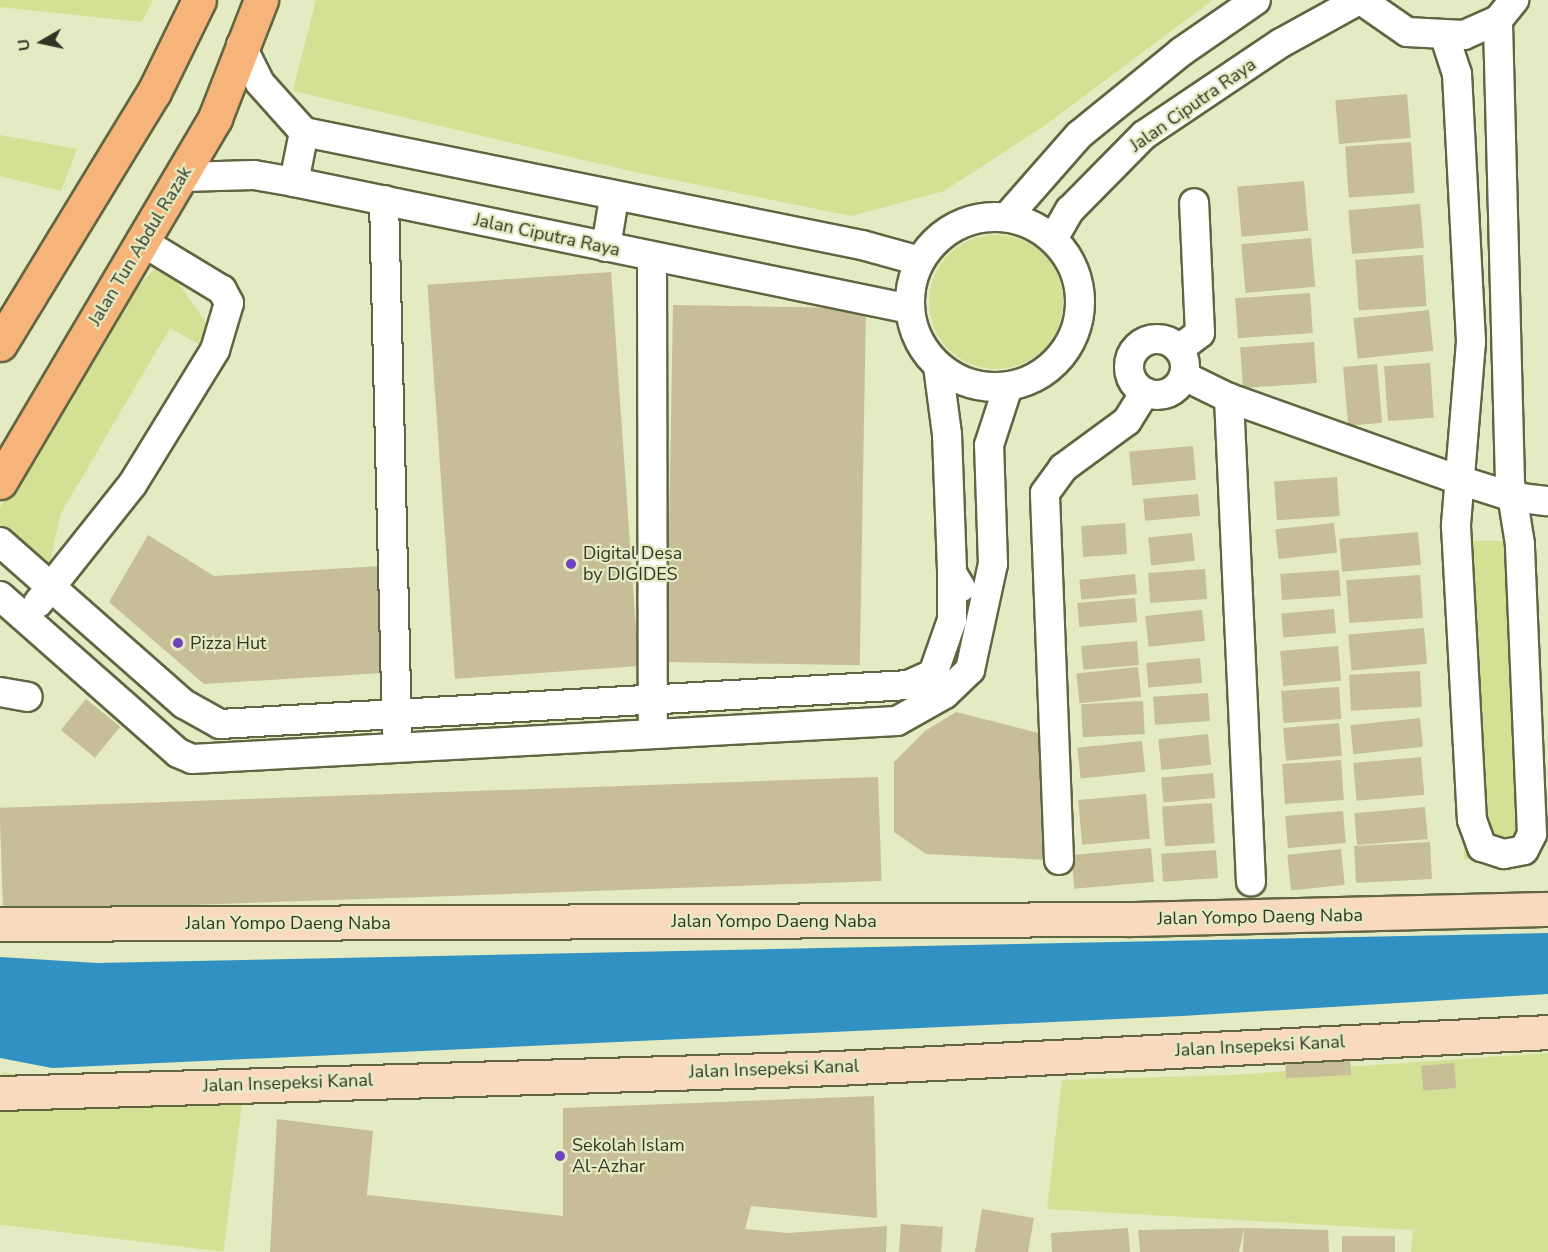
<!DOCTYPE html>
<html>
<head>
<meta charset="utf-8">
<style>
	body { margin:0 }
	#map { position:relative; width:1548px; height:1252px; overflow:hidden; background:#e4ebc2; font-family:"Nunito Sans",sans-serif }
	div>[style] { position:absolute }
	.green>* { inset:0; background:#d4e093; transform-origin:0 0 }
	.round { border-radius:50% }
	.water>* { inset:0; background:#3091c2 }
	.building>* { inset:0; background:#c7bd97; transform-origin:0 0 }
	.roads { filter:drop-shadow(2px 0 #606542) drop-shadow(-2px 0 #606542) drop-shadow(0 2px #606542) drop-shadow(0 -2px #606542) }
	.street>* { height:28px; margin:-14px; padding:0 14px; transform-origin:14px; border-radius:14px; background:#fff }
	.street>.ring { margin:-14px; padding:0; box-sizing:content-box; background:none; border:28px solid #fff; border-radius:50% }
	.secondary>* { height:33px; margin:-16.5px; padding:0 16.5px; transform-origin:16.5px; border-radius:16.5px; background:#fadabd }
	.primary>* { height:33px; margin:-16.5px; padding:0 16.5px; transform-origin:16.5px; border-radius:16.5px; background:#f6b47a }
	.dots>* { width:16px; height:16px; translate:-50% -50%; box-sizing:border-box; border:3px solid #e4ebc2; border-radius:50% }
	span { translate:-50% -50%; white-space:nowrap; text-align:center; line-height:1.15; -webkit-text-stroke:4.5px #e4ebc2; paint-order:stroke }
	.street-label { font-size:18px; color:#323525 }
	.poi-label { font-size:18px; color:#323525 }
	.left { translate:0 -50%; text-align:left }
	.north { position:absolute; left:12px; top:12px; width:60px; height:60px; -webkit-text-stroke:4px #e4ebc2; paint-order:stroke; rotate:261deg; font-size:16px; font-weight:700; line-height:24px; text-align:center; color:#323525 }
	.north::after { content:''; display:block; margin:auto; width:21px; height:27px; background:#323525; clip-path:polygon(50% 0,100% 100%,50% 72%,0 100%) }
</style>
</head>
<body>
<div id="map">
	<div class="green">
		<div style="clip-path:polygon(0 0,153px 0,142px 22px,0 7px)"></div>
		<div style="clip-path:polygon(316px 0,1213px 0,1044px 126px,944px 191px,851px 216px,630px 171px,293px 91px)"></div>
		<div style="clip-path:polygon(0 135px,77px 149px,61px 191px,0 176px)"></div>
		<div class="round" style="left:929px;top:235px;width:134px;height:134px"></div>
		<div style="clip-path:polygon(163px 261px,205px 321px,206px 348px,170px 328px,61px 513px,49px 566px,0 527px,0 508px,137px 287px)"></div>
		<div style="left:1464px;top:541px;width:63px;height:318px"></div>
		<div style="clip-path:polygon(1548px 1053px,1548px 1252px,1411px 1252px,1413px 1230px,1047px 1209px,1062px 1080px,1232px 1075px)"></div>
		<div style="left:242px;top:1102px;width:151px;height:242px;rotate:97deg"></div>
	</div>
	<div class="water">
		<div style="clip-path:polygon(1548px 933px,1548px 994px,1182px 1016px,52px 1068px,0 1058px,0 957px,97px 963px)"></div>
	</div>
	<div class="building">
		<div style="left:1407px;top:94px;width:44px;height:72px;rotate:85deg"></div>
		<div style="left:1411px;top:142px;width:51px;height:66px;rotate:86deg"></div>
		<div style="left:1304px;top:181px;width:50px;height:67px;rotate:85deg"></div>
		<div style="left:1420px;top:204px;width:44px;height:72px;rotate:85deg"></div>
		<div style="left:1311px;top:238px;width:49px;height:70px;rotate:85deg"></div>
		<div style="left:1423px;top:255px;width:51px;height:68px;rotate:86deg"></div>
		<div style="left:611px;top:272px;width:395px;height:184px;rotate:86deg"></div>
		<div style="left:1310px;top:293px;width:40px;height:75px;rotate:86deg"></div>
		<div style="left:673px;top:305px;width:193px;height:357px;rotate:1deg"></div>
		<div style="left:1429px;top:310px;width:41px;height:76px;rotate:84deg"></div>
		<div style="left:1314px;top:342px;width:41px;height:74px;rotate:86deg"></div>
		<div style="left:1430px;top:363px;width:55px;height:46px;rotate:86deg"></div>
		<div style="left:1377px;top:364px;width:59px;height:34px;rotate:85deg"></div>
		<div style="left:1193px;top:446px;width:34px;height:64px;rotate:85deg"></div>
		<div style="left:1337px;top:477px;width:39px;height:63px;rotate:86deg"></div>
		<div style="left:1198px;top:494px;width:22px;height:55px;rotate:85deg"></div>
		<div style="left:1125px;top:523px;width:31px;height:44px;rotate:86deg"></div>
		<div style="left:1334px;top:523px;width:30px;height:59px;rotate:84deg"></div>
		<div style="left:1418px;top:532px;width:33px;height:79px;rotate:85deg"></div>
		<div style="left:1192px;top:533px;width:28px;height:44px;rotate:84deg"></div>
		<div style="clip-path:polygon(148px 535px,214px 576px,381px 566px,383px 673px,204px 684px,109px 602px)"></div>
		<div style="left:1205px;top:569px;width:30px;height:57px;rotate:86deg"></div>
		<div style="left:1339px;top:570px;width:26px;height:59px;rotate:86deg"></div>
		<div style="left:1135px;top:574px;width:20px;height:56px;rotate:84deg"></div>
		<div style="left:1420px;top:575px;width:43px;height:74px;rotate:86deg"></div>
		<div style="left:1135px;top:598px;width:24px;height:58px;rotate:85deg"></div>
		<div style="left:1334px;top:609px;width:24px;height:53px;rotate:85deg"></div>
		<div style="left:1202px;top:610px;width:31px;height:57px;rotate:84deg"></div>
		<div style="left:1424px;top:628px;width:36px;height:76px;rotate:85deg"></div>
		<div style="left:1137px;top:641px;width:24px;height:56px;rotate:85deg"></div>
		<div style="left:1338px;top:646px;width:35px;height:58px;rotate:85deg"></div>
		<div style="left:1200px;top:658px;width:25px;height:54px;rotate:85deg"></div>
		<div style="left:1138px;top:667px;width:30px;height:62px;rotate:84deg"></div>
		<div style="left:1420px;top:671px;width:36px;height:71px;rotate:87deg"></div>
		<div style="left:1339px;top:687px;width:32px;height:58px;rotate:86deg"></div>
		<div style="left:1208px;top:693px;width:28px;height:55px;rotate:86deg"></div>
		<div style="left:86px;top:699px;width:44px;height:40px;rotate:39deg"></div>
		<div style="left:1143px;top:701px;width:33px;height:62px;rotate:87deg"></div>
		<div style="clip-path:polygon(956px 712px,1042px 734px,1047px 860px,926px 854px,894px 832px,894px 762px,925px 731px)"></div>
		<div style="left:1420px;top:718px;width:29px;height:70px;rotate:84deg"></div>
		<div style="left:1339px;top:723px;width:33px;height:56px;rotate:85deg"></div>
		<div style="left:1208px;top:734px;width:31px;height:50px;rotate:84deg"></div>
		<div style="left:1142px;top:741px;width:31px;height:65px;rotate:84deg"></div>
		<div style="left:1421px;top:757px;width:38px;height:68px;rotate:85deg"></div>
		<div style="left:1341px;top:760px;width:40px;height:59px;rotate:86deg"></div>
		<div style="left:1213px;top:773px;width:25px;height:52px;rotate:85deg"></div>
		<div style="left:878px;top:777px;width:104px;height:879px;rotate:88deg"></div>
		<div style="left:1146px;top:794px;width:45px;height:68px;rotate:85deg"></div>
		<div style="left:1212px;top:803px;width:40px;height:50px;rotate:86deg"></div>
		<div style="left:1425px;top:807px;width:32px;height:71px;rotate:85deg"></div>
		<div style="left:1343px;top:811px;width:32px;height:58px;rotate:85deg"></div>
		<div style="left:1430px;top:842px;width:37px;height:76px;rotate:87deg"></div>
		<div style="left:1151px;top:848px;width:34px;height:80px;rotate:85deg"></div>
		<div style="left:1341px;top:849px;width:36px;height:54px;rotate:84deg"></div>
		<div style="left:1216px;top:850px;width:28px;height:55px;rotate:86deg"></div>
		<div style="left:1350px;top:1055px;width:20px;height:65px;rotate:87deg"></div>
		<div style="left:1454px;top:1063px;width:25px;height:33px;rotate:85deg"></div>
		<div style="clip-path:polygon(874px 1096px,877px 1218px,751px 1206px,745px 1229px,788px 1233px,887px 1226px,886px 1252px,270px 1252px,277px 1119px,373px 1131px,367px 1195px,563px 1216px,563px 1108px)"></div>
		<div style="clip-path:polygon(982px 1209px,1034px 1218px,1028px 1252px,975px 1252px)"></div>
		<div style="left:901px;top:1224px;width:42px;height:28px;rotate:4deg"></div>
		<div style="clip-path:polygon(1128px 1228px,1130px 1252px,1052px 1252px,1051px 1233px)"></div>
		<div style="clip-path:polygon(1244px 1228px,1239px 1252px,1140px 1252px,1138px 1230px,1244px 1228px,1328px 1230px,1329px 1252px,1243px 1252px)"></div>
		<div style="left:1342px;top:1236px;width:53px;height:16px"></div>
	</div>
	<div class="roads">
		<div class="street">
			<div style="left:1361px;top:0;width:56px;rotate:34.8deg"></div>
			<div style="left:1407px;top:32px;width:57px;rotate:3deg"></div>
			<div style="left:1464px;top:35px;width:37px;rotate:-24deg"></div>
			<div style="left:1498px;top:20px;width:26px;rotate:-51deg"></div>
			<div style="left:1444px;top:34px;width:42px;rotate:72deg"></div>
			<div style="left:1457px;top:74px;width:268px;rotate:87deg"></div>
			<div style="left:1471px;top:342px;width:185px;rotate:94.7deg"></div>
			<div style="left:1456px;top:526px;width:294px;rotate:86.9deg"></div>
			<div style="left:1472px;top:820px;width:29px;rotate:70deg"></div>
			<div style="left:1482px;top:847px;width:23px;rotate:18deg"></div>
			<div style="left:1504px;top:854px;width:20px;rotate:-11deg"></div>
			<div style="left:1524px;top:850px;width:18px;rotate:-63deg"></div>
			<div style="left:1532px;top:834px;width:290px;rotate:-92.4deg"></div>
			<div style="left:1520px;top:544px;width:63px;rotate:-99.2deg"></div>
			<div style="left:1510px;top:482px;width:462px;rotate:-91.5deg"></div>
			<div style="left:241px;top:45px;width:42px;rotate:63.4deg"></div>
			<div style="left:260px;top:83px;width:66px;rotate:48.1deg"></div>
			<div style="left:304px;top:132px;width:569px;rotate:11.45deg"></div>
			<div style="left:862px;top:245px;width:60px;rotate:15.4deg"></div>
			<div style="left:183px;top:177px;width:71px;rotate:-1.6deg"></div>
			<div style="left:254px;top:175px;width:41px;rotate:9.9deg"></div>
			<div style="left:294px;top:182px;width:629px;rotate:11.65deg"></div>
			<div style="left:294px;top:182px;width:51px;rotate:-78.7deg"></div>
			<div style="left:384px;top:200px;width:531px;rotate:88.6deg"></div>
			<div class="ring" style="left:910px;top:217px;width:142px;height:142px"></div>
			<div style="left:1007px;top:217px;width:109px;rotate:-48.7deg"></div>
			<div style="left:1079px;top:135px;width:132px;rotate:-39.1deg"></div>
			<div style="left:1181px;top:52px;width:91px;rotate:-34.7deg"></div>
			<div style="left:1053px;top:239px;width:34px;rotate:-60deg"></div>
			<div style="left:1070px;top:210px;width:105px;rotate:-45.4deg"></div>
			<div style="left:1144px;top:135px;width:165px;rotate:-33.9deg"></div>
			<div style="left:1281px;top:43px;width:89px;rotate:-28.9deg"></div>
			<div style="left:606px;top:247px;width:50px;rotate:-80.7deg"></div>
			<div style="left:652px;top:257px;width:462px;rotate:89.9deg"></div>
			<div class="ring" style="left:1129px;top:339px;width:28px;height:28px"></div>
			<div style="left:1179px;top:349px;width:26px;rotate:-37deg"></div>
			<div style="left:1200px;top:333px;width:130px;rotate:-92.6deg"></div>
			<div style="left:938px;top:366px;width:69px;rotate:82.5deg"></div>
			<div style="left:947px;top:434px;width:139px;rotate:87.9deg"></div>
			<div style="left:952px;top:573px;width:17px;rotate:59deg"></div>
			<div style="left:1184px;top:376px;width:50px;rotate:26.1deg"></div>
			<div style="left:1229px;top:398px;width:244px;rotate:19.6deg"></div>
			<div style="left:1459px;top:480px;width:57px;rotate:17.5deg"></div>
			<div style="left:1513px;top:497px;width:35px;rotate:7deg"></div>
			<div style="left:1229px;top:398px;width:484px;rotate:87.4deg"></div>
			<div style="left:0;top:542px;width:245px;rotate:41.4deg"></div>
			<div style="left:184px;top:704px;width:41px;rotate:29.1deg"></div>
			<div style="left:220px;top:724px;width:689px;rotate:-3.24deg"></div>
			<div style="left:908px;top:685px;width:27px;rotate:-24deg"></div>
			<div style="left:933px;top:674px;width:57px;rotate:-70.6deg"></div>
			<div style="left:952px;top:620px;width:47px;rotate:-90deg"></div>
			<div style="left:0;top:596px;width:237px;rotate:41.4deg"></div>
			<div style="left:178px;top:753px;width:15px;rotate:23deg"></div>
			<div style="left:192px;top:759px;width:706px;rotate:-3.09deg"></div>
			<div style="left:897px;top:721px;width:55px;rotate:-29.4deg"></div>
			<div style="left:945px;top:694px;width:35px;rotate:-44deg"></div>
			<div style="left:970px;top:670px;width:108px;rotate:-77.8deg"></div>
			<div style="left:993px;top:564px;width:119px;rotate:-91.9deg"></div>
			<div style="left:989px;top:445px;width:61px;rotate:-71.9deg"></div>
			<div style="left:38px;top:603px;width:151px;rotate:-51.5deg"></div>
			<div style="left:132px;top:485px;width:158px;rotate:-58.4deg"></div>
			<div style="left:215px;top:350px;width:49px;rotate:-73.4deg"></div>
			<div style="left:229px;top:303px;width:15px;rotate:-118deg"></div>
			<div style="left:222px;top:290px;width:95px;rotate:-148.8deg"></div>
			<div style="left:0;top:692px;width:28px;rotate:10deg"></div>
			<div style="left:1059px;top:860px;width:367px;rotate:-92.2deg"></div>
			<div style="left:1045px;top:493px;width:31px;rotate:-54deg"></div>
			<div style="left:1063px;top:468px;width:79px;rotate:-36.3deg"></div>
			<div style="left:1127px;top:421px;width:34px;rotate:-58deg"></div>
		</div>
		<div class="secondary">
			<div style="left:0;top:924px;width:1130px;rotate:-0.25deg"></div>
			<div style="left:1130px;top:919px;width:418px;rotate:-1.4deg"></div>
			<div style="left:0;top:1093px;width:836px;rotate:-1.71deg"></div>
			<div style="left:836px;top:1068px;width:713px;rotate:-2.89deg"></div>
		</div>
		<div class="primary">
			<div style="left:0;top:344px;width:295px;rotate:-58.6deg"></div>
			<div style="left:154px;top:92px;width:102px;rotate:-63.9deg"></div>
			<div style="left:0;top:482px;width:423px;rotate:-59.4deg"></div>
			<div style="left:215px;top:118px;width:127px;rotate:-68.7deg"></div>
		</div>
	</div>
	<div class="dots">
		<div style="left:571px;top:564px;background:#6d42bb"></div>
		<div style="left:178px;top:643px;background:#6d42bb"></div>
		<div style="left:560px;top:1156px;background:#6d42bb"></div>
	</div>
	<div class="street-label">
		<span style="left:1193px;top:105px;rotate:-35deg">Jalan Ciputra Raya</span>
		<span style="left:547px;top:235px;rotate:12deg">Jalan Ciputra Raya</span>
		<span style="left:140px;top:246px;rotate:-59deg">Jalan Tun Abdul Razak</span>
		<span style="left:1260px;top:917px;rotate:-1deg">Jalan Yompo Daeng Naba</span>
		<span style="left:774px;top:921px">Jalan Yompo Daeng Naba</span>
		<span style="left:288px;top:923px">Jalan Yompo Daeng Naba</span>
		<span style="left:1260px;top:1046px;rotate:-3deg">Jalan Insepeksi Kanal</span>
		<span style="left:774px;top:1069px;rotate:-2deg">Jalan Insepeksi Kanal</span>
		<span style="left:288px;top:1083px;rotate:-2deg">Jalan Insepeksi Kanal</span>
	</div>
	<div class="poi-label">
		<span class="left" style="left:583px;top:564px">Digital Desa<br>by DIGIDES</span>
		<span class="left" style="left:190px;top:643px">Pizza Hut</span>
		<span class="left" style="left:572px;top:1156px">Sekolah Islam<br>Al-Azhar</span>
	</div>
	<div class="north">U</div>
</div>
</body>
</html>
